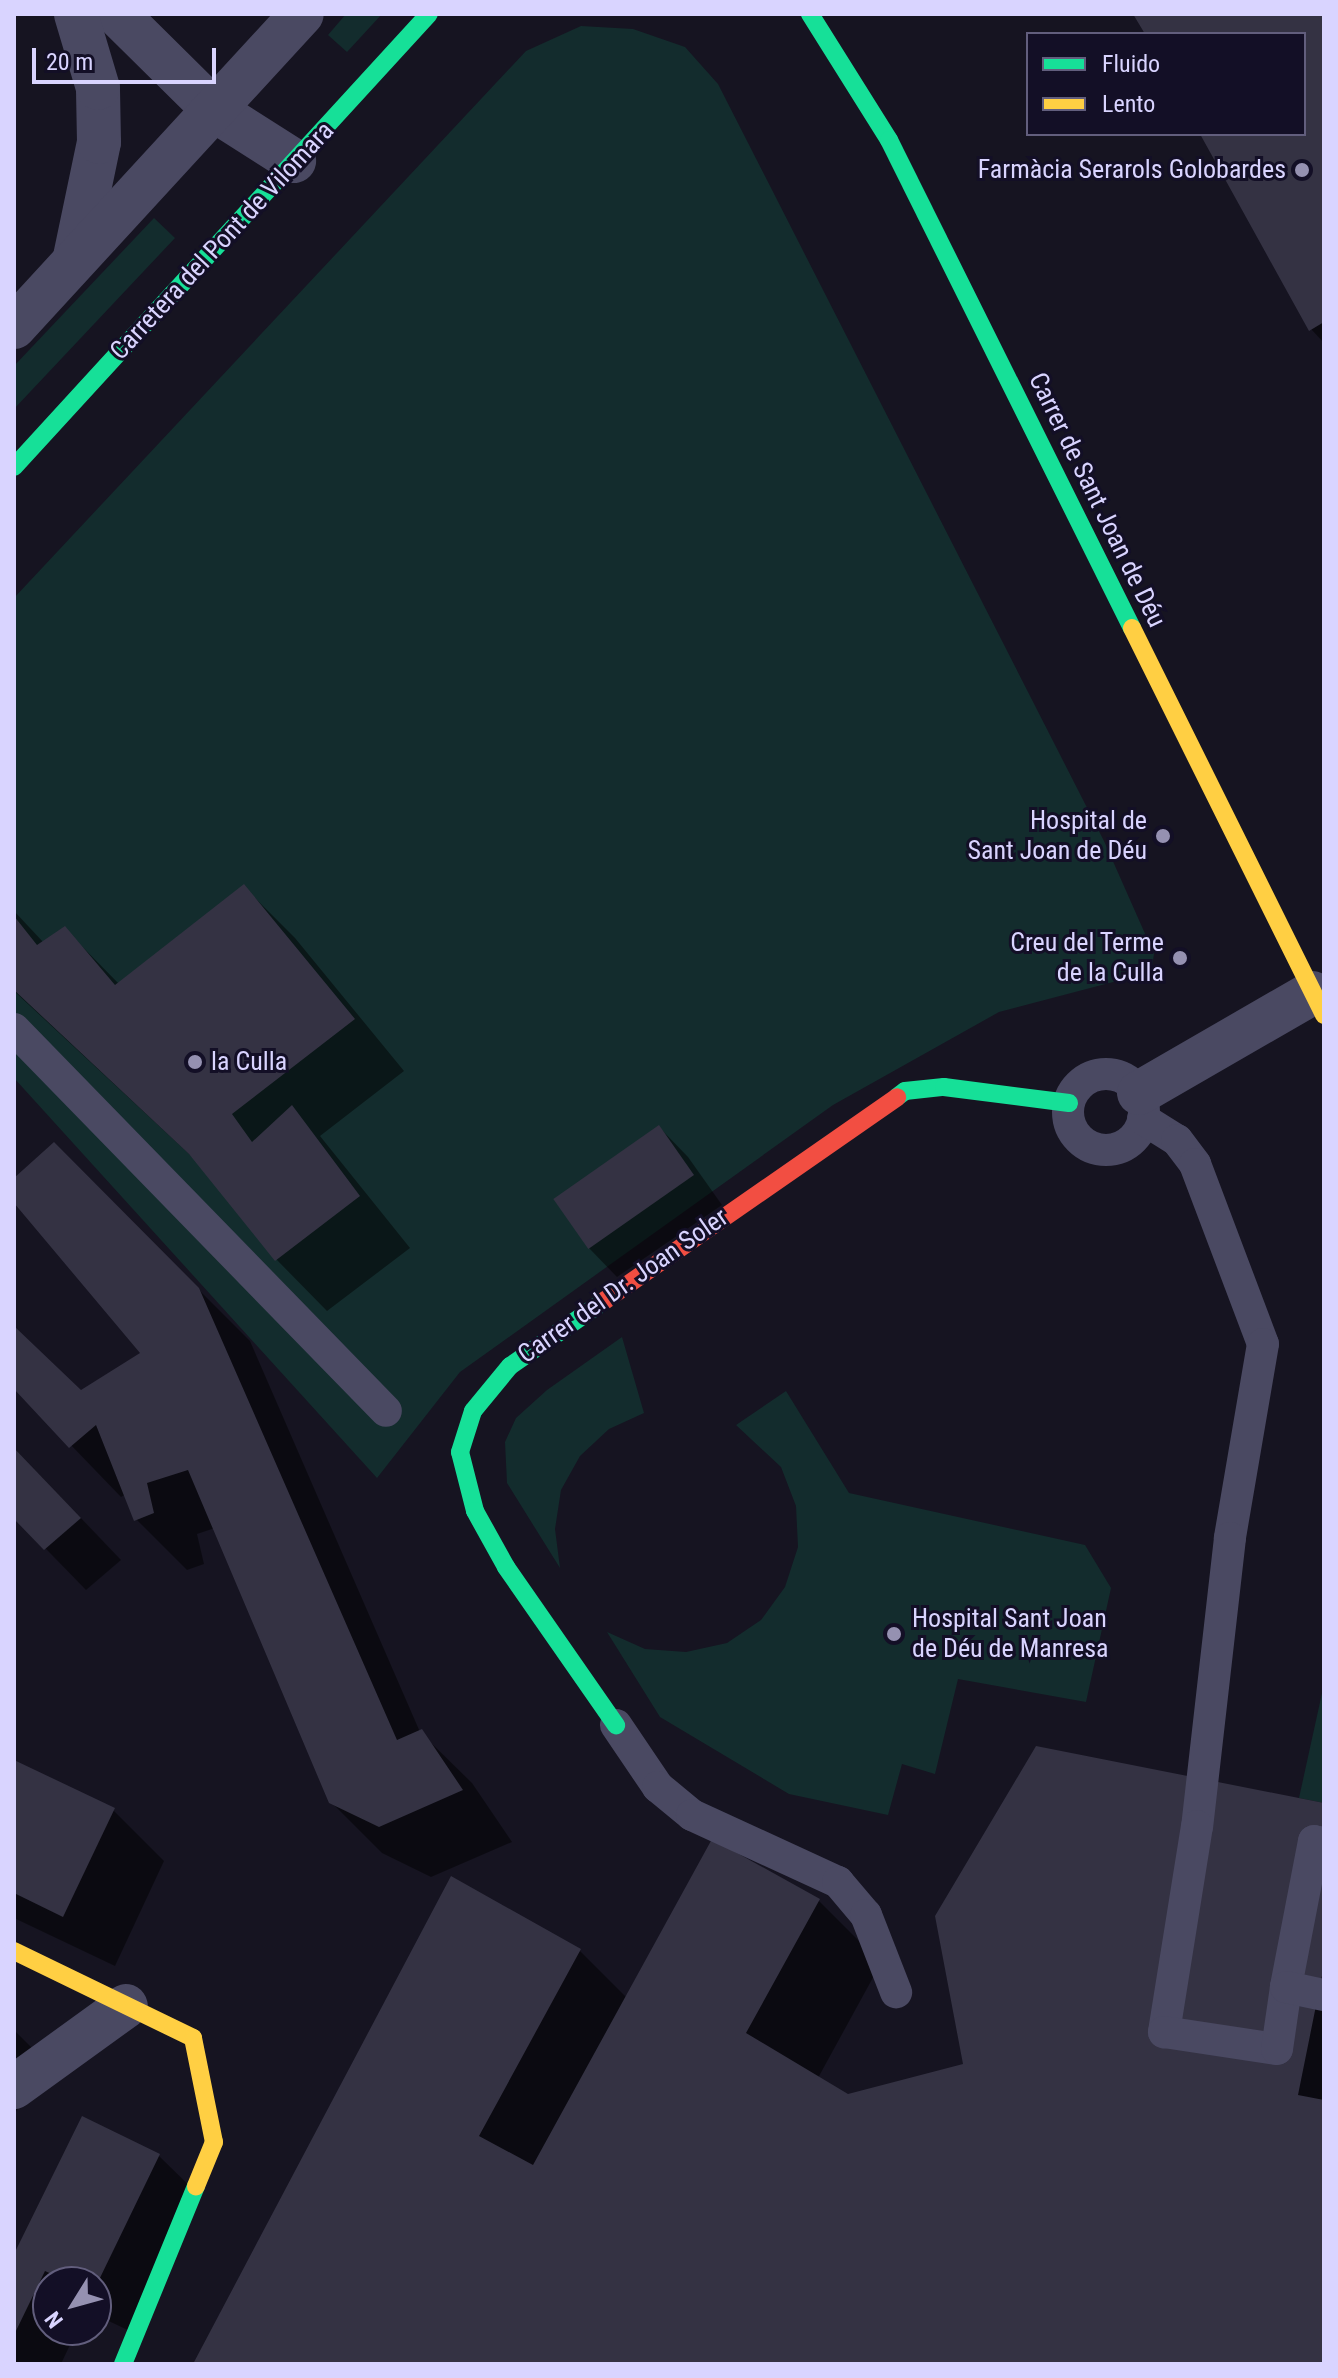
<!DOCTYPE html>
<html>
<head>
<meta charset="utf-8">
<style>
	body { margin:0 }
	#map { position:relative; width:1338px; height:2378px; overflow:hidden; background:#161421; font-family:"Roboto Condensed",sans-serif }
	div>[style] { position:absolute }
	.green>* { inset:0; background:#132c2d }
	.shadow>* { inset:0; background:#0007 }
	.building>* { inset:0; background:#343243; transform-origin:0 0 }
	.lane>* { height:32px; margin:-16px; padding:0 16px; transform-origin:16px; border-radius:16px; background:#4a4962 }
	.lane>.ring { margin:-16px; padding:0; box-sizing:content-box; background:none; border:32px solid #4a4962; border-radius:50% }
	.street>* { height:44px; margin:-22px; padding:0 22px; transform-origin:22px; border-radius:22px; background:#4a4962 }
	.fast>* { height:18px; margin:-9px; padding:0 9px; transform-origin:9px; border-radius:9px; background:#16e098 }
	.slow>* { height:18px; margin:-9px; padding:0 9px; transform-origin:9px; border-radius:9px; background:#ffcf43 }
	.jam>* { height:18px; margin:-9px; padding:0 9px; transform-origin:9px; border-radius:9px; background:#f24e42 }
	.dots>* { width:22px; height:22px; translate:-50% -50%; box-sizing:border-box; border:4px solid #130f26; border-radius:50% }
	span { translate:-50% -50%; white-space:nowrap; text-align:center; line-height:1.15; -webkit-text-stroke:6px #130f26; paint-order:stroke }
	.poi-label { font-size:26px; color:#d9d4ff }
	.right { translate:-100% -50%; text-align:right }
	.left { translate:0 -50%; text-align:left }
	.street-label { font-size:26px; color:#d9d4ff }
	.frame { position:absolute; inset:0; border:16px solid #d9d4ff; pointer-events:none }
	.legend { position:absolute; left:1026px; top:32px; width:280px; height:104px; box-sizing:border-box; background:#130f26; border:2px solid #625e7d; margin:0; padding:10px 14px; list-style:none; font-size:24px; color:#d9d4ff }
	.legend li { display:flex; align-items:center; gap:16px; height:40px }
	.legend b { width:40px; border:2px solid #625e7d }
	.north { position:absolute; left:32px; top:2266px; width:80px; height:80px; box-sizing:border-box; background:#130f26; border:2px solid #625e7d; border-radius:50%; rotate:233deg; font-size:22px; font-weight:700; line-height:32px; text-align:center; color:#d9d4ff }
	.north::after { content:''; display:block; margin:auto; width:28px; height:36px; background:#9591b1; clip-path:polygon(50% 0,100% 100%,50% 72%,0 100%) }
	.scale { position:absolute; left:32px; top:48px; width:184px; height:36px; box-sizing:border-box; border:4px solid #d9d4ff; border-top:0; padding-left:10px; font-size:24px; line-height:28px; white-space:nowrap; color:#d9d4ff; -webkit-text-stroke:6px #130f26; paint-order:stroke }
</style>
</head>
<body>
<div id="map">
	<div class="green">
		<div style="clip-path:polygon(346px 14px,382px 14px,347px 52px,328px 35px)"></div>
		<div style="clip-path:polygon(581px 26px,633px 29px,685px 47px,718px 84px,1104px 841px,1154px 954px,1152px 967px,1136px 976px,999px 1012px,833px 1105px,460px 1372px,377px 1478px,14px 1078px,14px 598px,526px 51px)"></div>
		<div style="clip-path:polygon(154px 218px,175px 238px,14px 409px,14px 366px)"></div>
		<div style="clip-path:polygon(622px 1337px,644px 1413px,609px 1429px,580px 1456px,561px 1490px,555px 1529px,560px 1568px,507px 1483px,505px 1442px,516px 1418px,547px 1390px)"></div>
		<div style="clip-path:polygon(786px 1391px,849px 1493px,1085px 1545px,1111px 1588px,1086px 1702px,958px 1679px,935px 1774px,902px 1764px,888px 1815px,789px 1794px,660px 1717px,607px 1632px,645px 1649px,686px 1652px,727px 1643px,761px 1620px,785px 1587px,798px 1547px,796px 1506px,781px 1467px,736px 1425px)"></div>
		<div style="clip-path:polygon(1324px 1684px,1324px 1803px,1299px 1798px)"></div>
	</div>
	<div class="shadow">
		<div style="clip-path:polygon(1136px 14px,1324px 14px,1324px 343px,1311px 329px,1202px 134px,1304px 134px,1304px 34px,1147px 34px)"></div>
		<div style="clip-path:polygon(244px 887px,295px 938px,404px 1071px,320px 1136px,410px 1248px,327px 1311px,277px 1260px,202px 1166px,14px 991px,14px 911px,44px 943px,65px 929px,119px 984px)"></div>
		<div style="clip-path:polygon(659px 1127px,688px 1157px,722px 1205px,617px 1277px,588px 1247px)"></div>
		<div style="clip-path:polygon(54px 1145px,250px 1341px,420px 1732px,472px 1783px,512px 1842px,431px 1877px,382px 1853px,331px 1802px,215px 1528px,197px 1534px,204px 1564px,187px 1570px,136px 1519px,126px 1494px,121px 1497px,14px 1386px,14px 1329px,81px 1393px,143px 1353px,14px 1200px,14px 1181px)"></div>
		<div style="clip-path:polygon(14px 1448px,121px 1560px,86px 1590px,14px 1516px)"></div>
		<div style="clip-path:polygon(14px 1762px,113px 1810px,164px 1861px,115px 1966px,14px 1918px)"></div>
		<div style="clip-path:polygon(1324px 1805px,1324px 2364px,195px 2364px,580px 1951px,627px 1998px,818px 1900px,881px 1963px,818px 2078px,847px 2096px,965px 2065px)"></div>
		<div style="clip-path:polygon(14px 2030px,42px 2058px,14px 2116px)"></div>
		<div style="clip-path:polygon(82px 2119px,159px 2156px,201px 2197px,134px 2333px,96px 2315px,96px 2282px,48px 2282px,48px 2330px,77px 2330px,61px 2364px,14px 2364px,14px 2259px)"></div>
	</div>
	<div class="building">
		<div style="clip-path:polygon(1133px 14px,1324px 14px,1324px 322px,1309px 331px,1200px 134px,1304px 134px,1304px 34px,1145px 34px)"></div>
		<div style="clip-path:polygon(244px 884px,355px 1019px,232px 1114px,252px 1142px,292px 1105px,360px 1196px,275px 1261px,189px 1154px,14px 990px,14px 916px,37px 945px,65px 926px,115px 985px)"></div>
		<div style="left:659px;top:1125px;width:61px;height:129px;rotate:55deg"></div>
		<div style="clip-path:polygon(54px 1142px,199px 1288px,397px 1740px,422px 1729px,463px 1790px,379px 1827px,329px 1803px,188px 1470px,147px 1483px,154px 1513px,134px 1521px,96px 1425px,69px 1448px,14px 1389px,14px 1326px,81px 1390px,140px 1353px,14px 1203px,14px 1178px)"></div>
		<div style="clip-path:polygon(14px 1448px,81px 1518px,44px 1550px,14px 1519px)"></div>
		<div style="clip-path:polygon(1036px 1746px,1324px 1803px,1324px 1966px,1298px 2095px,1324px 2100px,1324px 2364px,193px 2364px,451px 1876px,581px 1949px,479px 2136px,533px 2165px,712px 1839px,820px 1899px,746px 2033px,848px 2094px,963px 2064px,935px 1916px)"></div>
		<div style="clip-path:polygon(14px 1760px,115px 1808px,63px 1917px,14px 1893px)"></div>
		<div style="clip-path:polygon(82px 2116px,160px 2154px,98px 2282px,69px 2282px,45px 2271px,14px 2335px,14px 2254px)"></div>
	</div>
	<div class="lane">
		<div style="left:14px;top:1029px;width:533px;rotate:45.76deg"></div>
		<div class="ring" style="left:1068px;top:1074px;width:44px;height:44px"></div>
		<div style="left:1143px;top:1119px;width:40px;rotate:32deg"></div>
		<div style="left:1177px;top:1140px;width:30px;rotate:53deg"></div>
		<div style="left:1195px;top:1164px;width:192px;rotate:69.3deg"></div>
		<div style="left:1263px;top:1344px;width:197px;rotate:99.7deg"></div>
		<div style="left:1230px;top:1538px;width:290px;rotate:96.5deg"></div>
		<div style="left:1197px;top:1826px;width:209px;rotate:99.1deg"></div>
		<div style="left:1164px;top:2032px;width:114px;rotate:8.6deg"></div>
		<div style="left:1277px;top:2049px;width:63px;rotate:-81.7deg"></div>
		<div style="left:616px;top:1725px;width:75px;rotate:55.9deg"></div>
		<div style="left:658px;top:1787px;width:44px;rotate:39.5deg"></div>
		<div style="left:692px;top:1815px;width:161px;rotate:24.7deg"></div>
		<div style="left:838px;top:1882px;width:43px;rotate:49.7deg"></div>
		<div style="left:866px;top:1915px;width:83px;rotate:68.7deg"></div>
		<div style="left:1324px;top:1843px;width:10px;rotate:-169deg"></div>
		<div style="left:1314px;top:1841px;width:149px;rotate:100.9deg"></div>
		<div style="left:1286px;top:1987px;width:39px;rotate:12deg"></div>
	</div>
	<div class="street">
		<div style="left:117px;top:14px;width:136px;rotate:44.7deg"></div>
		<div style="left:214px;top:110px;width:95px;rotate:32.5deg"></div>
		<div style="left:75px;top:257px;width:117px;rotate:-78.2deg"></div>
		<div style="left:99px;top:142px;width:54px;rotate:-91.1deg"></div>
		<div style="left:98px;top:88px;width:77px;rotate:-106.6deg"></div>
		<div style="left:14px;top:327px;width:425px;rotate:-47.4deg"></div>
		<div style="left:1139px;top:1093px;width:200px;rotate:-30deg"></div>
		<div style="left:14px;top:2087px;width:138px;rotate:-35.9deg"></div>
	</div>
	<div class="fast">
		<div style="left:810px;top:14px;width:149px;rotate:57.9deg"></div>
		<div style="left:889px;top:140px;width:545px;rotate:63.53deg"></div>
		<div style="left:14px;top:467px;width:614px;rotate:-47.51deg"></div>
		<div style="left:897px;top:1097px;width:10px;rotate:-37deg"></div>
		<div style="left:905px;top:1091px;width:39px;rotate:-6deg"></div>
		<div style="left:944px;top:1087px;width:126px;rotate:7.3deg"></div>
		<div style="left:604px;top:1301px;width:114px;rotate:145.3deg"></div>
		<div style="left:510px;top:1366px;width:58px;rotate:129.4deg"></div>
		<div style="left:473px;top:1411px;width:43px;rotate:107.6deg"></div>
		<div style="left:460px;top:1452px;width:61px;rotate:75.7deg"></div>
		<div style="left:475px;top:1511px;width:64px;rotate:61deg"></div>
		<div style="left:506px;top:1567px;width:193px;rotate:55.2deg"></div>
		<div style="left:123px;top:2364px;width:192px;rotate:-67.7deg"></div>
	</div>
	<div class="slow">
		<div style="left:1132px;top:628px;width:432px;rotate:63.6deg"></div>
		<div style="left:14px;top:1951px;width:199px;rotate:25.9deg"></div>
		<div style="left:193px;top:2038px;width:106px;rotate:78.6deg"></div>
		<div style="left:214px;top:2142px;width:48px;rotate:112.2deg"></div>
	</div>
	<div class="jam">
		<div style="left:604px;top:1301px;width:357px;rotate:-34.8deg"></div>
	</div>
	<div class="dots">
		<div style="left:1302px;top:170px;background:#9591b1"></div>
		<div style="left:1163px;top:836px;background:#9591b1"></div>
		<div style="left:1180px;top:958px;background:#9591b1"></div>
		<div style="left:195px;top:1062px;background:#9591b1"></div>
		<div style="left:894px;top:1634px;background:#9591b1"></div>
	</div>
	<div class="poi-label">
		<span class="right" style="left:1286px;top:170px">Farmàcia Serarols Golobardes</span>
		<span class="right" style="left:1147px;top:836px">Hospital de<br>Sant Joan de Déu</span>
		<span class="right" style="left:1164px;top:958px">Creu del Terme<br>de la Culla</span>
		<span class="left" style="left:211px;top:1062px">la Culla</span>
		<span class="left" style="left:912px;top:1634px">Hospital Sant Joan<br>de Déu de Manresa</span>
	</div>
	<div class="street-label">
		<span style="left:222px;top:241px;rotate:-47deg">Carretera del Pont de Vilomara</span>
		<span style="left:1097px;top:500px;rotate:64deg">Carrer de Sant Joan de Déu</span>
		<span style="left:623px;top:1286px;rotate:-35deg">Carrer del Dr. Joan Soler</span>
	</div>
	<div class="frame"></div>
	<ul class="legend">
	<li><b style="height:10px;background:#16e098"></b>Fluido</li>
	<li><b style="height:10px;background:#ffcf43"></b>Lento</li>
	</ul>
	<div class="north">N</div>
	<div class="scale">20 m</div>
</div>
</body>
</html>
